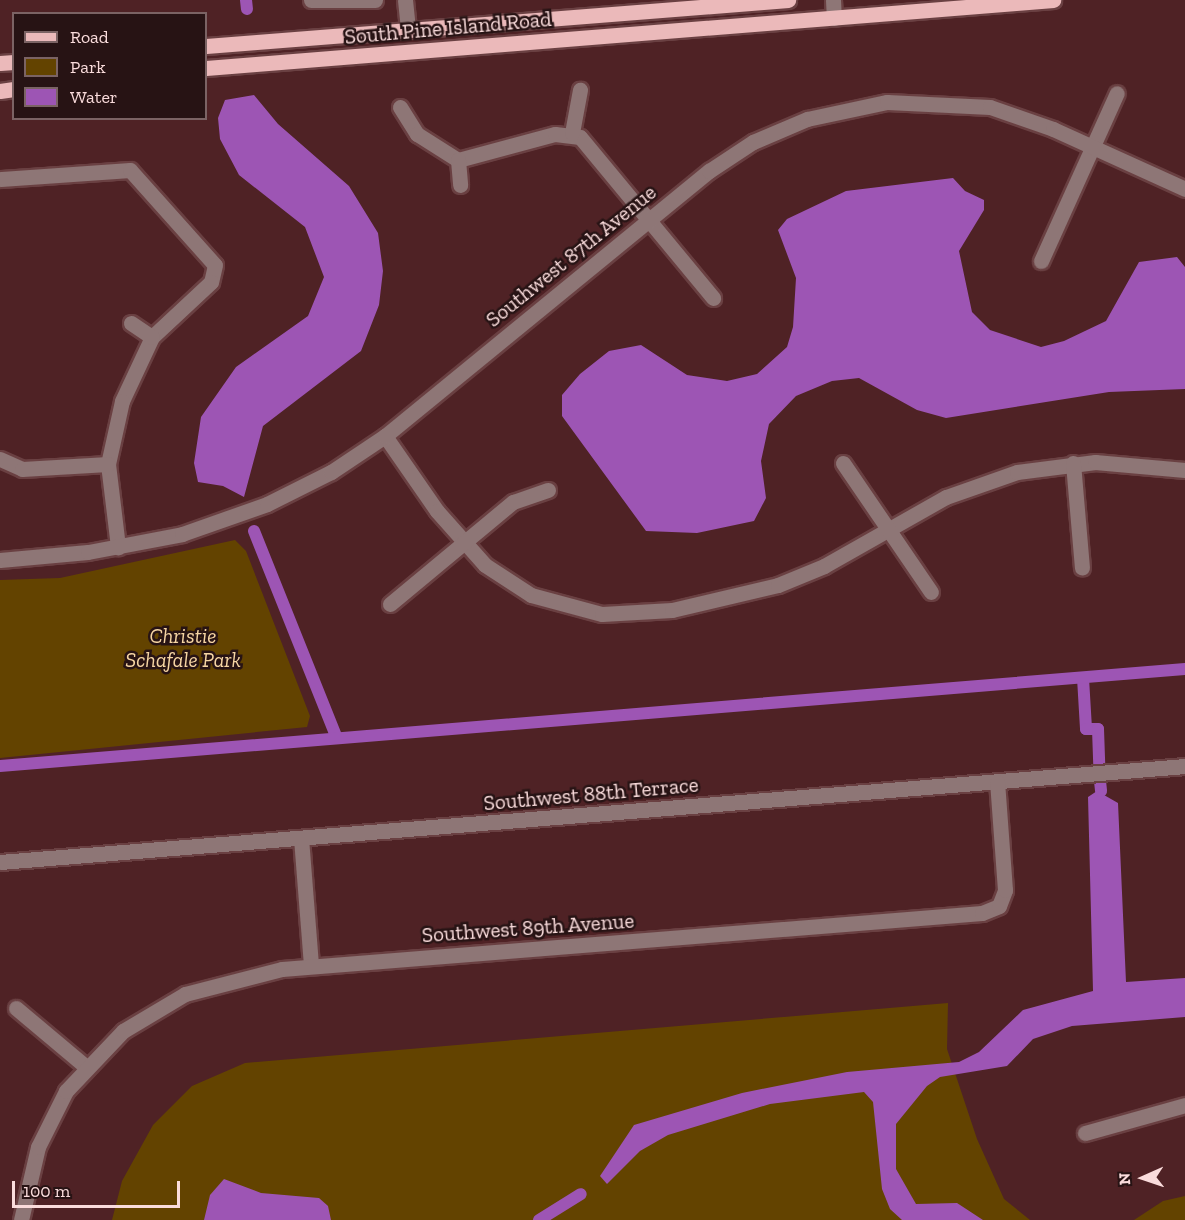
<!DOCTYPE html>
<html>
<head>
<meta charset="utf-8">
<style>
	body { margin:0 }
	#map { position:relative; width:1185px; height:1220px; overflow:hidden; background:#4f2225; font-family:"Zilla Slab",serif }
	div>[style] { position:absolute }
	.green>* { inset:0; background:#634300 }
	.water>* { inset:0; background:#9d55b4 }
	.canal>* { height:12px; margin:-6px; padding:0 6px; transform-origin:6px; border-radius:6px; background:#9d55b4 }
	.roads { filter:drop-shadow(2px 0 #6a4042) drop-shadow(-2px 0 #6a4042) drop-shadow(0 2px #6a4042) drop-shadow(0 -2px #6a4042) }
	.minor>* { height:15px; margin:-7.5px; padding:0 7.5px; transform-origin:7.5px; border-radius:7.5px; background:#8e7676 }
	.major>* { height:15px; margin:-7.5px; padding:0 7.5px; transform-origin:7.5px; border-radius:7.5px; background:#ebb9ba }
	span { translate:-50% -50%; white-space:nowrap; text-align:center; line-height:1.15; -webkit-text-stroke:5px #271314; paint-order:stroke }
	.street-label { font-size:21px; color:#fadcdc }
	.park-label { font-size:21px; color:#f6d5a3; font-style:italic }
	.legend { position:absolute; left:12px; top:12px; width:195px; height:108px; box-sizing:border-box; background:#271314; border:2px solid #7b6364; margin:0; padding:8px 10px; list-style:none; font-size:18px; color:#fadcdc }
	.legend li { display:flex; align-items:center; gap:12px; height:30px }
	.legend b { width:30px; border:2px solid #7b6364 }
	.north { position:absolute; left:1113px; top:1148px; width:60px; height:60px; -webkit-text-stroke:4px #271314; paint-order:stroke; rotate:267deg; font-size:16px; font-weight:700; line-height:24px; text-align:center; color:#fadcdc }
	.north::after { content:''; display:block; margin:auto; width:21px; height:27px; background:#fadcdc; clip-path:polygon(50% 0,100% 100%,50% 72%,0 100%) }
	.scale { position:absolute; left:12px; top:1181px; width:168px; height:27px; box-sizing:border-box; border:3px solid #fadcdc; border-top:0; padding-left:8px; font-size:18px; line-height:21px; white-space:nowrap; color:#fadcdc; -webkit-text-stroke:4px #271314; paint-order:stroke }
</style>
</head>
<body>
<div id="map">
	<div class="green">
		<div style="clip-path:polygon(235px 540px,246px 551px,310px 716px,307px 727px,0 758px,0 580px,60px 578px)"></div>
		<div style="clip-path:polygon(948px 1003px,947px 1049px,977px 1139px,1004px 1199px,1030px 1220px,112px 1220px,122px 1181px,153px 1125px,192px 1086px,245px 1063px)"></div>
		<div style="clip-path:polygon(1185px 1196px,1185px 1220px,1134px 1220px,1163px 1201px)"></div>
	</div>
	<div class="water">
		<div style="clip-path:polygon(254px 95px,278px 124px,349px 186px,378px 233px,383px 271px,379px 305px,361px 351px,263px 426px,244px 497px,223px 486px,198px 482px,194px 463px,201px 417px,236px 367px,308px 316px,324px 277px,305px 227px,239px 175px,220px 139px,218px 118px,225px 100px)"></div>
		<div style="clip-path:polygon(953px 178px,965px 191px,984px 200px,984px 210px,959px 251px,972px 312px,990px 330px,1041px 347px,1064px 341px,1106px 321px,1139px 262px,1177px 257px,1185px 267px,1185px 389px,1109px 392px,946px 418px,917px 410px,859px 378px,832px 381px,796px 396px,769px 424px,761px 461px,766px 498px,754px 521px,697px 533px,646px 531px,562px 416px,562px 395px,580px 374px,609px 351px,641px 345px,687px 375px,727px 381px,757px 374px,787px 347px,793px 327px,796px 278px,778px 230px,787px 219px,846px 191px)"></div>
		<div style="clip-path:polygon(1097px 791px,1118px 803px,1126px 982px,1185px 978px,1185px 1017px,1072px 1026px,1033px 1039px,1007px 1066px,940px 1077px,927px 1086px,896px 1124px,896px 1169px,916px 1204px,957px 1203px,983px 1220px,902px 1220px,890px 1209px,882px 1189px,873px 1102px,864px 1092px,770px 1104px,668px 1135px,640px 1151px,607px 1184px,600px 1176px,634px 1125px,742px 1093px,847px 1072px,959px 1062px,979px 1052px,1023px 1010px,1093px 991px,1088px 797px)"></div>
		<div style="clip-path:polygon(224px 1179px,261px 1193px,319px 1198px,328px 1206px,331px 1220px,204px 1220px,210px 1195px)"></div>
	</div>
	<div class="canal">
		<div style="left:246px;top:0;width:9px;rotate:84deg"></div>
		<div style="left:254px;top:531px;width:223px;rotate:68.2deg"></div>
		<div style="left:1083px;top:678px;width:51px;rotate:86.6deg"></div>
		<div style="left:1086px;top:729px;width:12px"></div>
		<div style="left:1098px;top:729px;width:36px;rotate:88deg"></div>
		<div style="left:0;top:766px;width:1189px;rotate:-4.68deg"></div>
		<div style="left:1100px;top:781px;width:10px;rotate:84deg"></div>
		<div style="left:539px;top:1220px;width:49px;rotate:-31.8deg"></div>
	</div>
	<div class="roads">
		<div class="minor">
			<div style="left:311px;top:0;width:64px"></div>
			<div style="left:405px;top:0;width:30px;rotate:84deg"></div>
			<div style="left:833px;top:0;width:18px;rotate:87deg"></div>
			<div style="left:400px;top:107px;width:32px;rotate:58deg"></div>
			<div style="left:417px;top:134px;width:49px;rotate:32.4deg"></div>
			<div style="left:458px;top:160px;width:100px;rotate:-15deg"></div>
			<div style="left:555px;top:134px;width:25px;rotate:7deg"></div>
			<div style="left:580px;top:137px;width:209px;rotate:50.4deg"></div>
			<div style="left:572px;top:133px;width:44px;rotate:-79.5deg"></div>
			<div style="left:458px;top:160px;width:25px;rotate:85deg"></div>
			<div style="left:0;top:179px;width:130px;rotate:-4deg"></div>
			<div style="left:130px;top:170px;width:127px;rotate:48.2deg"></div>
			<div style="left:215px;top:265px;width:17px;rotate:103deg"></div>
			<div style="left:211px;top:282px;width:81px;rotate:137deg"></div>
			<div style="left:152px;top:337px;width:71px;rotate:115.1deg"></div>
			<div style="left:122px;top:401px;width:65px;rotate:102.5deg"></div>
			<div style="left:108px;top:464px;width:84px;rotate:83.1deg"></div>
			<div style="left:1041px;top:261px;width:184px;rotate:-65.7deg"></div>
			<div style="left:131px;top:323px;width:25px;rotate:34deg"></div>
			<div style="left:385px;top:436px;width:91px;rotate:55.3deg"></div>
			<div style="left:437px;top:511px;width:72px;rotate:48.4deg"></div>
			<div style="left:485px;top:565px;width:55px;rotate:33.1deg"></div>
			<div style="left:531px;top:595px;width:73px;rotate:15deg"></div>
			<div style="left:602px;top:614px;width:70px;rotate:-3.3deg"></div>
			<div style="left:672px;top:610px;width:109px;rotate:-13.3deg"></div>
			<div style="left:778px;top:585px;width:50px;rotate:-22.4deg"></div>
			<div style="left:824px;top:566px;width:140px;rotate:-29.5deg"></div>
			<div style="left:946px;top:497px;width:75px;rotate:-19.4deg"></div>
			<div style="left:1017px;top:472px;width:79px;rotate:-7.3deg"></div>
			<div style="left:1095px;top:462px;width:90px;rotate:5.1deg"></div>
			<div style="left:0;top:459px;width:24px;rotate:24deg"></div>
			<div style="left:22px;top:469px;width:86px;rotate:-3.3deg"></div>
			<div style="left:843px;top:463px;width:156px;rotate:55.7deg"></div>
			<div style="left:1073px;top:463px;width:105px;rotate:85.1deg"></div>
			<div style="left:0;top:560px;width:88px;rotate:-5.2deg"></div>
			<div style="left:88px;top:552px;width:96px;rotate:-10.8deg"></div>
			<div style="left:182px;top:534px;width:90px;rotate:-19.4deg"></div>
			<div style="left:267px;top:504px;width:72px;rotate:-26.6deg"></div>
			<div style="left:331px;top:472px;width:65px;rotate:-33.7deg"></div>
			<div style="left:385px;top:436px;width:419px;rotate:-39.3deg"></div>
			<div style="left:709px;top:171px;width:53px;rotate:-33.4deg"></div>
			<div style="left:753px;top:142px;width:59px;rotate:-23.1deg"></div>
			<div style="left:807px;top:119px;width:82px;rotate:-12deg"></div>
			<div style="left:887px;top:102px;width:103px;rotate:2.8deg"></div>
			<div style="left:990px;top:107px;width:67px;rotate:19.2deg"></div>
			<div style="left:1053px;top:129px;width:145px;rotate:24.4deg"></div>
			<div style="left:390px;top:604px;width:160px;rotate:-39.7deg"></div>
			<div style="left:513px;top:502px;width:37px;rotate:-19deg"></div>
			<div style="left:301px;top:838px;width:128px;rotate:85.5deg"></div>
			<div style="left:0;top:862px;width:1189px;rotate:-4.63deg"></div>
			<div style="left:16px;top:1008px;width:90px;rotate:40deg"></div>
			<div style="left:1085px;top:1133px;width:104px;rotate:-15.6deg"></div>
			<div style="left:21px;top:1220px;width:75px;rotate:-76.9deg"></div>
			<div style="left:38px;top:1147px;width:63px;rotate:-63.4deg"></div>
			<div style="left:66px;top:1091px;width:83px;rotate:-46.5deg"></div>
			<div style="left:123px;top:1031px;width:72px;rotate:-30.8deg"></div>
			<div style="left:185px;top:994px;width:100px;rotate:-14.5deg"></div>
			<div style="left:282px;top:969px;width:702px;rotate:-4.57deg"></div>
			<div style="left:982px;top:913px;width:18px;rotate:-22deg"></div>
			<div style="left:999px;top:906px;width:17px;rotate:-69deg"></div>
			<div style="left:1005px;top:890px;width:108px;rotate:-94.2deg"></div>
		</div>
		<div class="major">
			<div style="left:206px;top:46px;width:584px;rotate:-4.52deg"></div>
			<div style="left:0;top:63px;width:14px;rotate:-4deg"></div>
			<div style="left:206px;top:68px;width:850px;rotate:-4.59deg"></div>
			<div style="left:0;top:91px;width:14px;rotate:-8deg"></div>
		</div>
	</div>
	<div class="street-label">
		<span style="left:448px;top:28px;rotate:-5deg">South Pine Island Road</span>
		<span style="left:571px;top:256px;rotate:-39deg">Southwest 87th Avenue</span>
		<span style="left:591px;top:794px;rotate:-5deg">Southwest 88th Terrace</span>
		<span style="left:528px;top:928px;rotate:-4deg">Southwest 89th Avenue</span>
	</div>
	<div class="park-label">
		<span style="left:183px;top:648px">Christie<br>Schafale Park</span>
	</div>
	<ul class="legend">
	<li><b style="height:8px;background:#ebb9ba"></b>Road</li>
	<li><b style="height:16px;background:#634300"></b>Park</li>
	<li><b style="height:16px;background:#9d55b4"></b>Water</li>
	</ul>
	<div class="north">N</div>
	<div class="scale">100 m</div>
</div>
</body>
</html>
